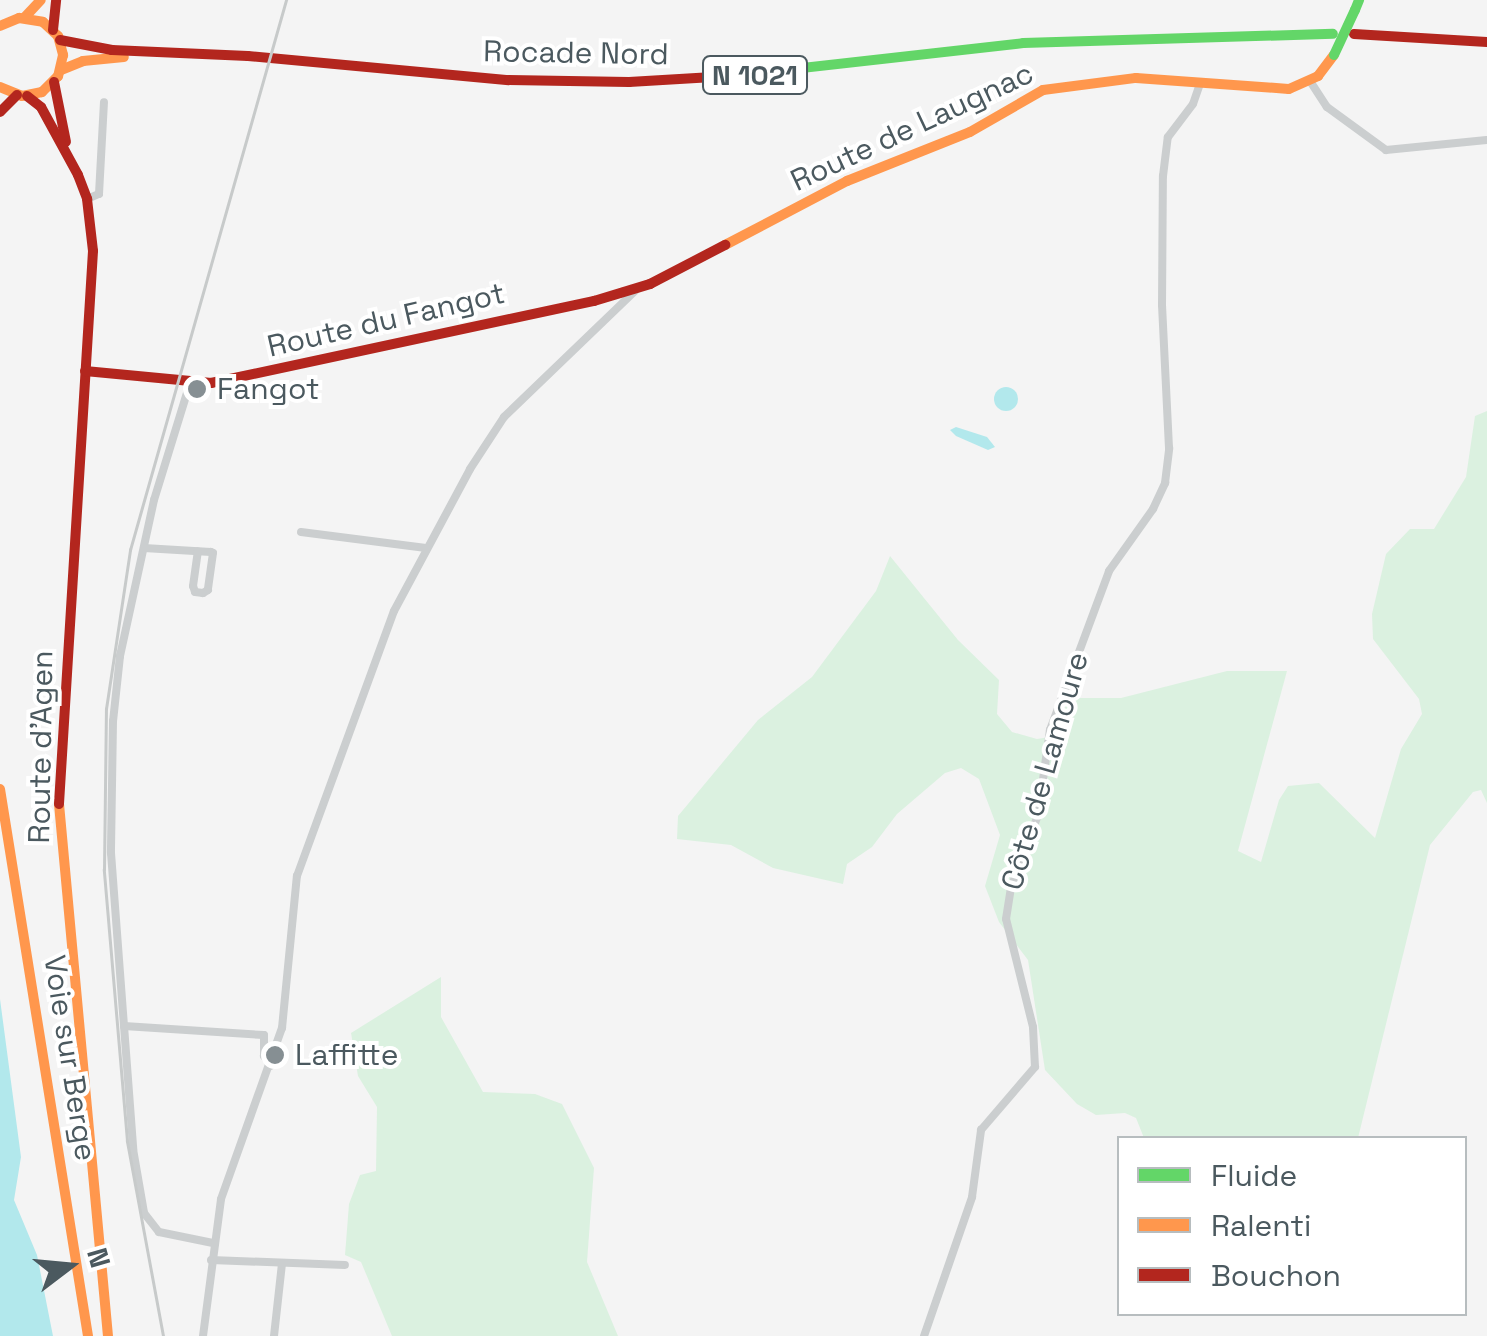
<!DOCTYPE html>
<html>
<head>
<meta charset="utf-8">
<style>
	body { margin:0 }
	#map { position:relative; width:1487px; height:1336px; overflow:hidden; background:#f4f4f4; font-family:"Space Grotesk",sans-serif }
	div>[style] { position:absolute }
	.green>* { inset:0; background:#dbf1e0 }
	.water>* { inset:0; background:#b2e8ec }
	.round { border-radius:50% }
	.street>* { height:8px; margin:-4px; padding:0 4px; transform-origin:4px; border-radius:4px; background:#cbcecf }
	.fast>* { height:10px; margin:-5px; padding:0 5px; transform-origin:5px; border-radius:5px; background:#63d668 }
	.slow>* { height:10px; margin:-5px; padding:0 5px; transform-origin:5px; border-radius:5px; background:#ff974d }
	.jam>* { height:10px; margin:-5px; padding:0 5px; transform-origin:5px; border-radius:5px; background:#b3261e }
	.rail>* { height:2.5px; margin:-1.25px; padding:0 1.25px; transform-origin:1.25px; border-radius:1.25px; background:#c7caca }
	.fast-bridge>* { height:10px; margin:-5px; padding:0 5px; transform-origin:5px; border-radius:5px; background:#63d668 }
	.dots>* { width:28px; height:28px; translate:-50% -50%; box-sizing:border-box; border:5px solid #fff; border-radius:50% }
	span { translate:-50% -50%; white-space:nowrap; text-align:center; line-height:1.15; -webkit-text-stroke:8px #fff; paint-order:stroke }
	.shield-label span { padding:2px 8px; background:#fff; border:2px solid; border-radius:8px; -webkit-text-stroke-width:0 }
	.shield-label { font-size:28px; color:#4b595f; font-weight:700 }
	.street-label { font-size:30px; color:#4b595f }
	.poi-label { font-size:30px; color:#4b595f }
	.left { translate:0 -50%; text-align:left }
	.legend { position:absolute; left:1117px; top:1136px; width:350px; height:180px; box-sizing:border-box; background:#fff; border:2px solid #b7bdbf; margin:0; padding:12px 18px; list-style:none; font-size:30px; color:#4b595f }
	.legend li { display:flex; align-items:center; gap:20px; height:50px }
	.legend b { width:50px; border:2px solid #b7bdbf }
	.north { position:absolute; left:20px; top:1216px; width:100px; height:100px; -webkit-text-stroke:8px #fff; paint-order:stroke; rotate:74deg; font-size:28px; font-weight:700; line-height:40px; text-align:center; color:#4b595f }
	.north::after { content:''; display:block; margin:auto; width:35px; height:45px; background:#4b595f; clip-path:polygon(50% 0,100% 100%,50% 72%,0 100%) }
</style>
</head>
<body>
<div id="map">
	<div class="green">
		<div style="clip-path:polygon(1487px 411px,1487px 803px,1481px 790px,1473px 792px,1430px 845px,1358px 1138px,1144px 1138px,1136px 1118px,1125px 1113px,1096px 1115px,1077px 1104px,1045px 1070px,1028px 960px,999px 922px,985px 886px,1000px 835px,979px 779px,961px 768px,945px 773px,897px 814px,872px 847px,847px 864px,843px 884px,773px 868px,731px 845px,677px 839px,678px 816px,758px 720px,812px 677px,876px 591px,890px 556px,958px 640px,999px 680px,997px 714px,1012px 732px,1037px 739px,1056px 736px,1068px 698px,1121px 698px,1227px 671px,1287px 671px,1238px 851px,1261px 862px,1279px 800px,1288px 786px,1319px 783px,1375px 838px,1401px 749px,1422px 714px,1419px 699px,1373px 639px,1372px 614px,1386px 554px,1410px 529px,1434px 529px,1466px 477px,1475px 416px)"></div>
		<div style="clip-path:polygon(441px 977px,441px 1017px,483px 1092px,535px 1094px,562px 1104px,594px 1168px,587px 1262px,618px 1336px,392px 1336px,361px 1262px,345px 1255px,349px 1204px,360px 1175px,376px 1171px,377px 1107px,358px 1076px,351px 1033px)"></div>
	</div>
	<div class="water">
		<div class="round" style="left:994px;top:387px;width:24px;height:24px"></div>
		<div style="clip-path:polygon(956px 427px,987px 437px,995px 447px,988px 450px,956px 436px,950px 430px)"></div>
		<div style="clip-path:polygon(0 999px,21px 1157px,14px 1200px,37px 1255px,53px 1336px,0 1336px)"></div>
	</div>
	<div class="street">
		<div style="left:1310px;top:81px;width:31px;rotate:57deg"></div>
		<div style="left:1327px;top:107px;width:73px;rotate:36.1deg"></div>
		<div style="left:1386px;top:150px;width:101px;rotate:-5.7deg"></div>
		<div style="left:87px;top:199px;width:13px;rotate:-23deg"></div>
		<div style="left:99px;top:194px;width:92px;rotate:-86.9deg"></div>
		<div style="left:190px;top:383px;width:122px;rotate:107.1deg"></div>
		<div style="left:154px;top:500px;width:160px;rotate:102.3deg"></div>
		<div style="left:120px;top:656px;width:65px;rotate:96.1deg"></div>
		<div style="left:113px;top:721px;width:132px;rotate:90.9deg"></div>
		<div style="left:111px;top:853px;width:297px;rotate:85.7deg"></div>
		<div style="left:133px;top:1149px;width:65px;rotate:80.2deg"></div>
		<div style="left:144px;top:1213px;width:24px;rotate:52deg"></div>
		<div style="left:159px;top:1232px;width:55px;rotate:11.5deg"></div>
		<div style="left:301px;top:532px;width:126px;rotate:7.3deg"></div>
		<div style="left:144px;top:548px;width:67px;rotate:3.4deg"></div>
		<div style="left:211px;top:552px;width:2px;rotate:27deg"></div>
		<div style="left:213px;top:553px;width:37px;rotate:98deg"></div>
		<div style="left:208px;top:590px;width:6px;rotate:149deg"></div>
		<div style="left:203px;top:593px;width:8px;rotate:-173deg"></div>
		<div style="left:195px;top:592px;width:6px;rotate:-108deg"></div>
		<div style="left:193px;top:586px;width:35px;rotate:-82deg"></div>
		<div style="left:124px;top:1026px;width:140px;rotate:3.7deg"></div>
		<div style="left:264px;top:1035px;width:21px;rotate:90deg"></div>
		<div style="left:264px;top:1056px;width:12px;rotate:55deg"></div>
		<div style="left:211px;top:1260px;width:134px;rotate:2.1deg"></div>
		<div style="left:203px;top:1336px;width:138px;rotate:-82.5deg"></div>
		<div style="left:221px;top:1199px;width:182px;rotate:-70.4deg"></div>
		<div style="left:282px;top:1028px;width:153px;rotate:-84.4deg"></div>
		<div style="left:297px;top:876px;width:282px;rotate:-69.9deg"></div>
		<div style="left:394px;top:611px;width:161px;rotate:-61.8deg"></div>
		<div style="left:470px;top:469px;width:62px;rotate:-56.8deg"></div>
		<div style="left:504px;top:417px;width:183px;rotate:-43.9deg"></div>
		<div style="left:274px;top:1336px;width:73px;rotate:-83.7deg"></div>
		<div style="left:924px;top:1336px;width:147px;rotate:-70.9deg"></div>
		<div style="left:972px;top:1197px;width:68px;rotate:-82.3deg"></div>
		<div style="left:981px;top:1130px;width:83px;rotate:-49.4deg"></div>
		<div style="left:1035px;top:1067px;width:40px;rotate:-92.9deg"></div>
		<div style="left:1033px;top:1027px;width:111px;rotate:-104deg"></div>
		<div style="left:1006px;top:919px;width:31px;rotate:-81deg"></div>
		<div style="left:1011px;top:888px;width:78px;rotate:-69.7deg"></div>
		<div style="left:1038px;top:815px;width:86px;rotate:-82deg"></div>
		<div style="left:1050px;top:730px;width:170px;rotate:-69.6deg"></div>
		<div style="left:1109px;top:571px;width:76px;rotate:-54.6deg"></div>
		<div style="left:1153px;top:509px;width:29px;rotate:-65deg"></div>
		<div style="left:1165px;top:483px;width:35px;rotate:-83deg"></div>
		<div style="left:1169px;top:448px;width:143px;rotate:-92.8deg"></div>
		<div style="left:1162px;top:305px;width:129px;rotate:-89.6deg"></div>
		<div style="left:1163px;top:176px;width:39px;rotate:-83deg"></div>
		<div style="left:1168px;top:137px;width:41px;rotate:-52.9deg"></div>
		<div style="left:1193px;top:104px;width:21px;rotate:-71deg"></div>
	</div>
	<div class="fast">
		<div style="left:1355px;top:10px;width:11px;rotate:-68deg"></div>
		<div style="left:730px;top:76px;width:295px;rotate:-6.4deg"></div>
		<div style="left:1023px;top:43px;width:310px;rotate:-1.7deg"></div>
	</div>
	<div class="slow">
		<div style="left:25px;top:17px;width:23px;rotate:-47deg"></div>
		<div style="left:0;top:26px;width:21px;rotate:-23deg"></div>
		<div style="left:19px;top:18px;width:24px;rotate:9deg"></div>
		<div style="left:43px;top:22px;width:21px;rotate:43deg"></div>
		<div style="left:58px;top:36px;width:20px;rotate:75deg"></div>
		<div style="left:63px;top:55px;width:22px;rotate:103deg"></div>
		<div style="left:58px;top:76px;width:23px;rotate:135deg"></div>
		<div style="left:42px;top:92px;width:20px;rotate:169deg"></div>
		<div style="left:22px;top:96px;width:24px;rotate:-158deg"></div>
		<div style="left:61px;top:70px;width:24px;rotate:-22deg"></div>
		<div style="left:83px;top:61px;width:41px;rotate:-5.6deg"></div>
		<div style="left:725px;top:245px;width:138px;rotate:-27.7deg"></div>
		<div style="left:847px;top:181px;width:132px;rotate:-21.7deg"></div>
		<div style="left:970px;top:132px;width:84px;rotate:-29.9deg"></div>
		<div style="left:1043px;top:90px;width:94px;rotate:-7.4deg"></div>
		<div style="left:1136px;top:78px;width:153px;rotate:4.1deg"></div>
		<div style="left:1289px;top:89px;width:32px;rotate:-24deg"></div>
		<div style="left:1318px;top:76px;width:26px;rotate:-53deg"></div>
		<div style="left:0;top:789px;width:554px;rotate:80.86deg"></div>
		<div style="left:59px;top:804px;width:534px;rotate:84.74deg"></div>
	</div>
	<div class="jam">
		<div style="left:53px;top:30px;width:30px;rotate:-84deg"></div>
		<div style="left:1354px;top:34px;width:133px;rotate:3.4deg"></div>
		<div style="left:60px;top:40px;width:53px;rotate:10.9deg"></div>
		<div style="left:112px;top:50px;width:136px;rotate:2.5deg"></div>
		<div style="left:248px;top:56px;width:262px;rotate:5.3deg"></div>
		<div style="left:509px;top:80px;width:120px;rotate:1deg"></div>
		<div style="left:629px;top:82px;width:101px;rotate:-3.4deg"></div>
		<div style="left:54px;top:82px;width:61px;rotate:78.7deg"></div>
		<div style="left:27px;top:96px;width:18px;rotate:38deg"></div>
		<div style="left:41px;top:107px;width:77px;rotate:61.4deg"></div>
		<div style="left:78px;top:175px;width:26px;rotate:69deg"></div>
		<div style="left:87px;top:199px;width:52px;rotate:83.4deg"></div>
		<div style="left:93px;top:251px;width:554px;rotate:93.52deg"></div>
		<div style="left:0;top:112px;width:24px;rotate:-45deg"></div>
		<div style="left:85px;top:371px;width:127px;rotate:5.4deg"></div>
		<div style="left:211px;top:383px;width:392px;rotate:-12.1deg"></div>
		<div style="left:594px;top:301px;width:59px;rotate:-16.9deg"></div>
		<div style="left:650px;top:284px;width:85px;rotate:-27.5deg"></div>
	</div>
	<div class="rail">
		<div style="left:163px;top:1336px;width:198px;rotate:-100.5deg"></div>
		<div style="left:127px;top:1141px;width:272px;rotate:-94.9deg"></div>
		<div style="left:104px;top:870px;width:161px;rotate:-89.3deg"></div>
		<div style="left:106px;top:709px;width:161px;rotate:-81.4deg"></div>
		<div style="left:130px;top:550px;width:572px;rotate:-74.16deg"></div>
	</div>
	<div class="fast-bridge">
		<div style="left:1334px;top:55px;width:50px;rotate:-65deg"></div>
	</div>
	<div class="dots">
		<div style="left:197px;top:389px;background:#868f93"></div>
		<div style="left:275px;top:1055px;background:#868f93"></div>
	</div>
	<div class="shield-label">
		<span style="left:755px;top:75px">N 1021</span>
	</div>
	<div class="street-label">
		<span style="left:576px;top:53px;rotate:1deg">Rocade Nord</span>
		<span style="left:912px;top:127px;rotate:-25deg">Route de Laugnac</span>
		<span style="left:386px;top:320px;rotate:-13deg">Route du Fangot</span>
		<span style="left:41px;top:747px;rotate:-89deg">Route d'Agen</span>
		<span style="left:1045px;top:771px;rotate:-74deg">Côte de Lamoure</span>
		<span style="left:70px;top:1058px;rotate:81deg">Voie sur Berge</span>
	</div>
	<div class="poi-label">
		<span class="left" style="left:217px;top:389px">Fangot</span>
		<span class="left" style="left:295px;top:1055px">Laffitte</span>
	</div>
	<ul class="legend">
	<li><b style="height:12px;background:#63d668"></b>Fluide</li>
	<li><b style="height:12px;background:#ff974d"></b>Ralenti</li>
	<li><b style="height:12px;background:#b3261e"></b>Bouchon</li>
	</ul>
	<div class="north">N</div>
</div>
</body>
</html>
